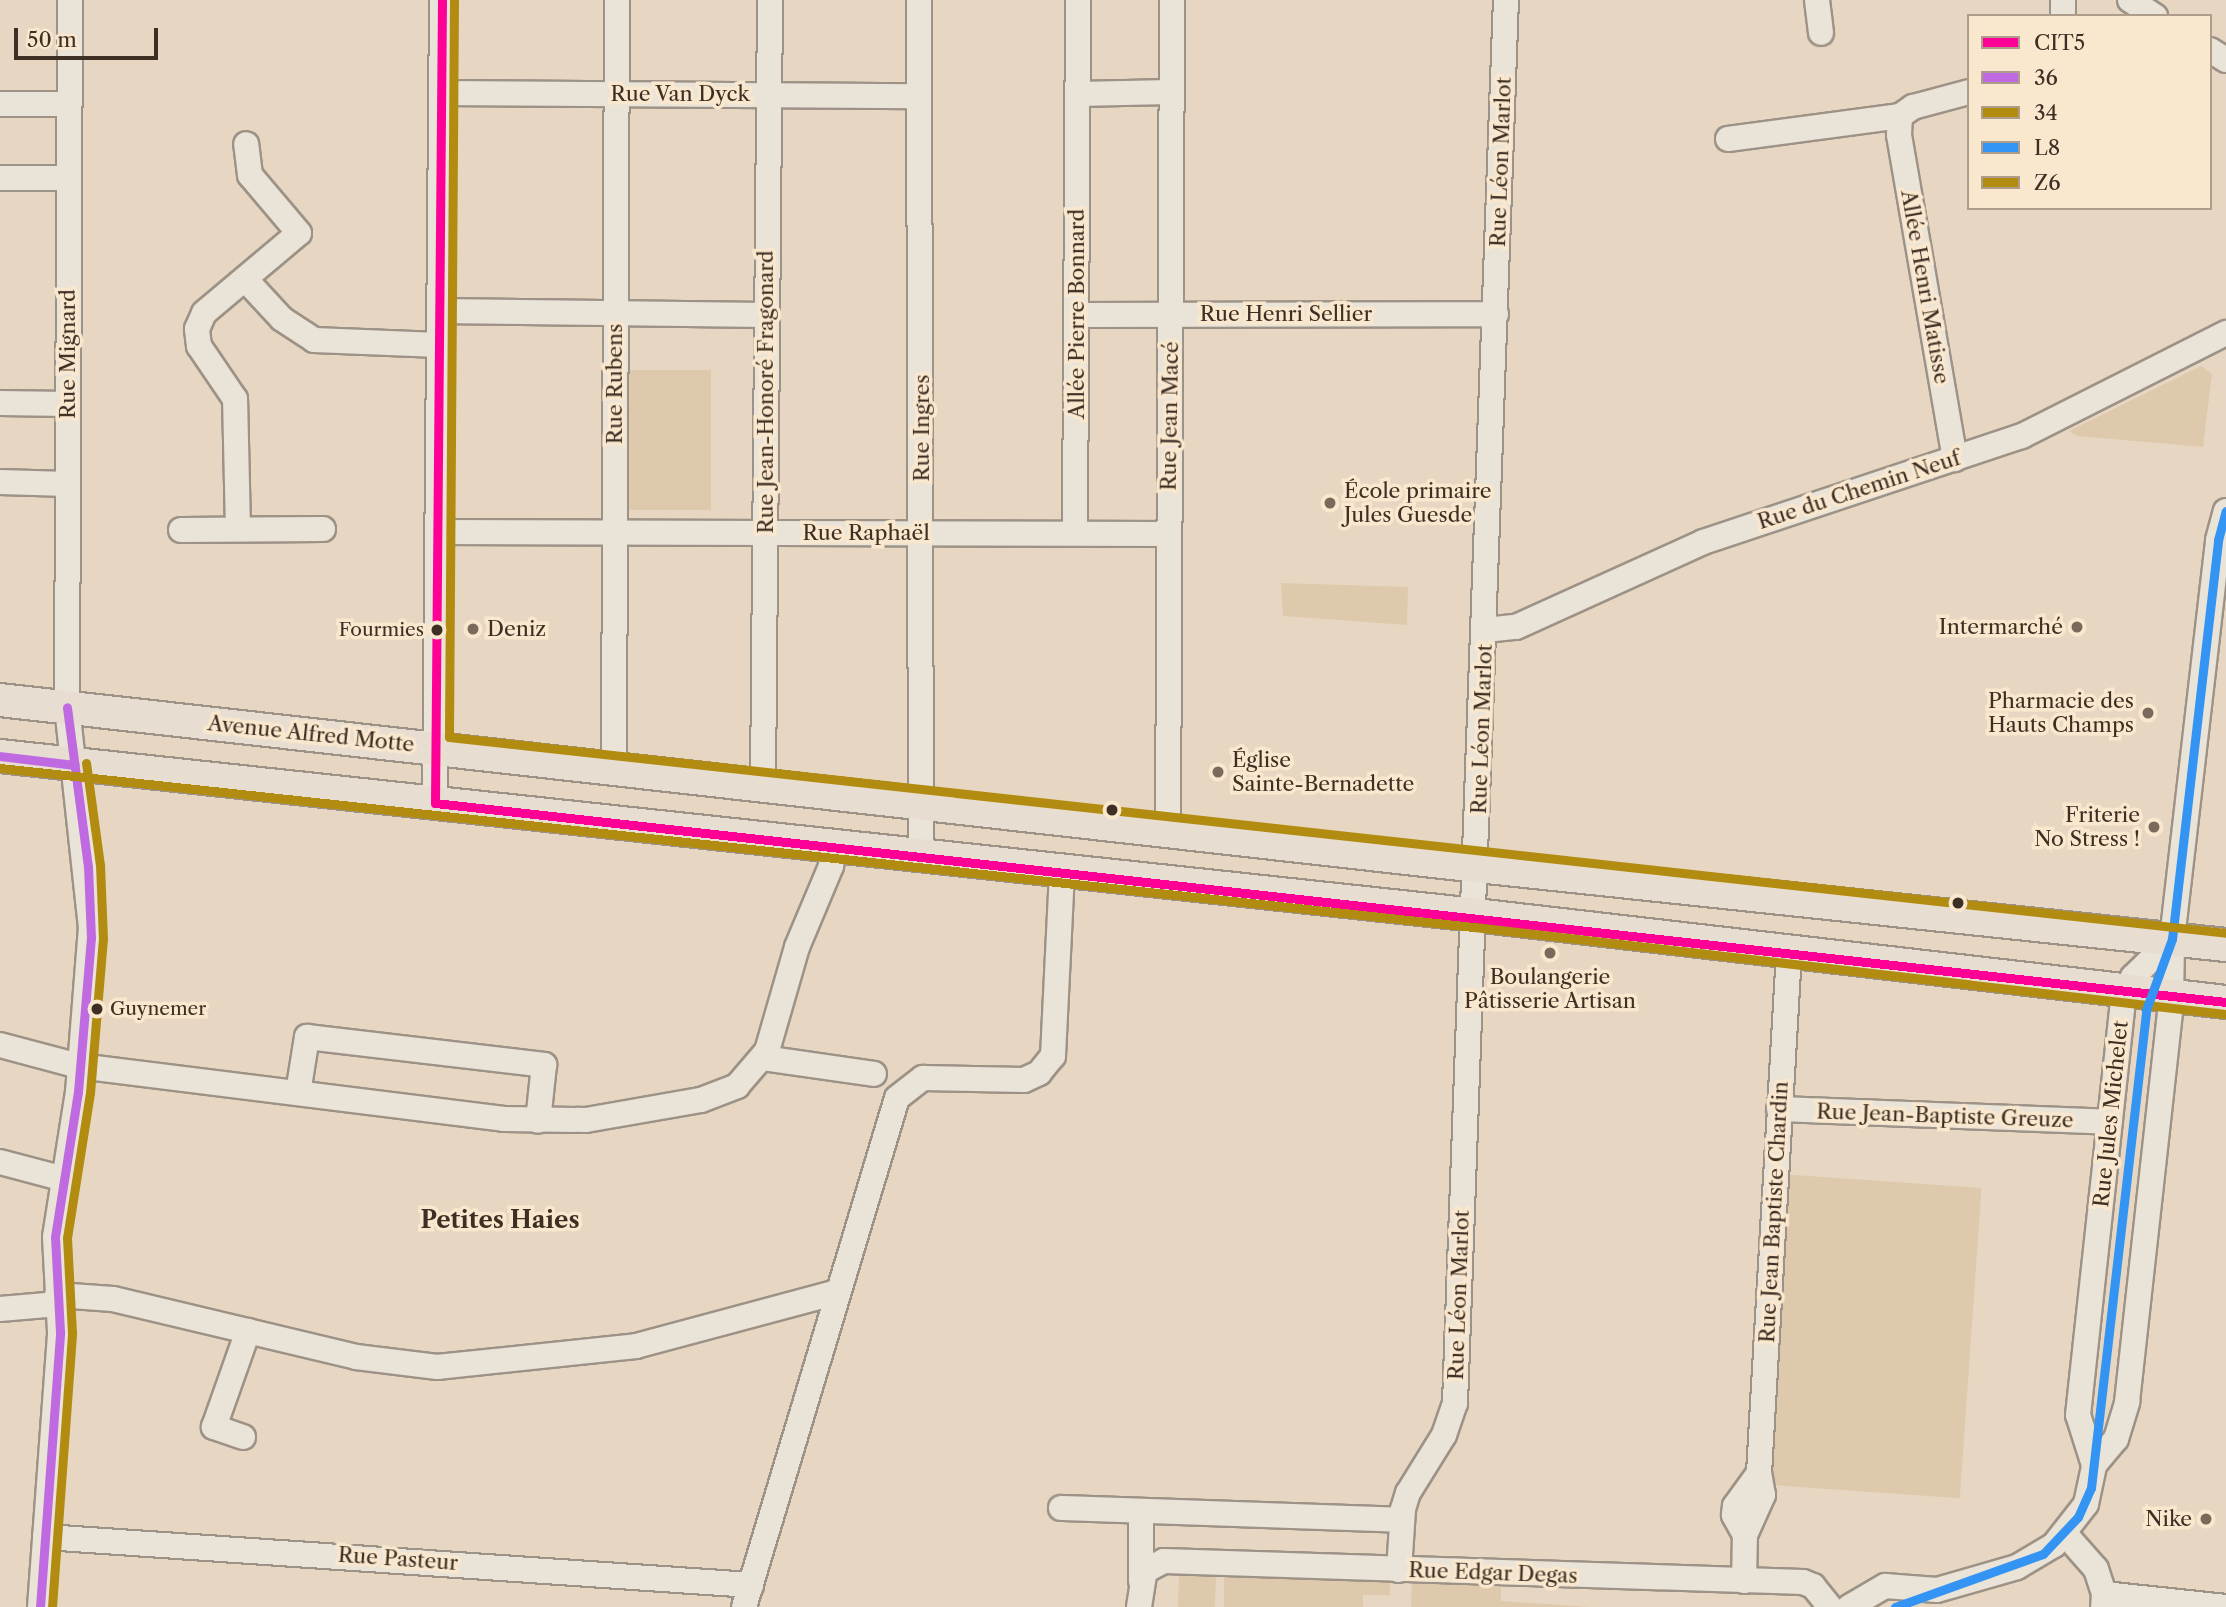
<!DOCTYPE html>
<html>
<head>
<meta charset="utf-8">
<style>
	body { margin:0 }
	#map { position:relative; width:2226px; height:1607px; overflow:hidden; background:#e7d7c2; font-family:"Libre Caslon Text",serif }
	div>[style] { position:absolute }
	.green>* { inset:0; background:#dec9ad; transform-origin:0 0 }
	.roads { filter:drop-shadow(2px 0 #9d9286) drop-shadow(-2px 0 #9d9286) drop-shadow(0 2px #9d9286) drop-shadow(0 -2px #9d9286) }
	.minor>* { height:24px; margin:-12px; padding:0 12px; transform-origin:12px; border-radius:12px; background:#eae3d8 }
	.major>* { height:32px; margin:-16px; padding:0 16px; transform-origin:16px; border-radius:16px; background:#e7ded1 }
	.bus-1>* { height:9px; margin:-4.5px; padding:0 4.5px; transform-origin:4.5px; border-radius:4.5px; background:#ff0096 }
	.bus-2>* { height:9px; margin:-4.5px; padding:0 4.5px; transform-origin:4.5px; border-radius:4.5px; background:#c06ae1 }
	.bus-3>* { height:9px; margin:-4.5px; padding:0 4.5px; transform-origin:4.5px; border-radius:4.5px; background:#b28b11 }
	.bus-4>* { height:9px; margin:-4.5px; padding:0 4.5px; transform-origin:4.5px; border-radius:4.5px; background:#3494f4 }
	.bus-5>* { height:9px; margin:-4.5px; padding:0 4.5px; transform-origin:4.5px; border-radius:4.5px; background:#b28b11 }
	.dots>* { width:19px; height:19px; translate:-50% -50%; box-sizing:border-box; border:4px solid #f9e7ce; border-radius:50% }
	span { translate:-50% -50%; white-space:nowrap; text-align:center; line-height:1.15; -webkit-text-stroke:7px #f9e7ce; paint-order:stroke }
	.bus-label { font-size:19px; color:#3e2f24 }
	.right { translate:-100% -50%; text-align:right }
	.left { translate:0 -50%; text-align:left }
	.street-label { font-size:21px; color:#3e2f24 }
	.poi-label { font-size:21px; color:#3e2f24 }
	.quarter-label { font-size:24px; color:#3e2f24; font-weight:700 }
	.legend { position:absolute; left:1967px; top:14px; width:245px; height:196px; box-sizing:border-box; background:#f9e7ce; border:2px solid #ae9d8a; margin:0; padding:9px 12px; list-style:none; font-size:21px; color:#3e2f24 }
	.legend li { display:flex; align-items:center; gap:14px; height:35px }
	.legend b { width:35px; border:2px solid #ae9d8a }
	.scale { position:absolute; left:14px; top:28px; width:144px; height:32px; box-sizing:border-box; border:4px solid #3e2f24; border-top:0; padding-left:9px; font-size:21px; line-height:24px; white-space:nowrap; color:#3e2f24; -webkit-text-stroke:5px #f9e7ce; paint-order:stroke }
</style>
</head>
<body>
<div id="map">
	<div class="green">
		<div style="clip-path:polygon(2201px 366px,2212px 374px,2203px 447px,2077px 436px,2069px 431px)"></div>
		<div style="left:628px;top:370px;width:83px;height:140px"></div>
		<div style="clip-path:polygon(1281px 583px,1408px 587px,1407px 625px,1283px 616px)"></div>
		<div style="left:1780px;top:1174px;width:202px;height:311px;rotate:4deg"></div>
		<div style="left:1179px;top:1575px;width:37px;height:32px;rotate:2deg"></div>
		<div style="clip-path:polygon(1224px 1576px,1390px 1582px,1390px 1595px,1363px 1595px,1363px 1607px,1224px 1607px)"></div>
		<div style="clip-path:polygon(1412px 1583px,1501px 1586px,1501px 1601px,1590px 1607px,1411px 1607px)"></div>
	</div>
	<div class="roads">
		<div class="minor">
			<div style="left:919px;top:0;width:855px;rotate:89.87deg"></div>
			<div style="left:1817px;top:0;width:33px;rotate:83deg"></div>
			<div style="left:2063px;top:0;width:16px;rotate:90deg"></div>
			<div style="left:2130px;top:0;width:30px;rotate:33deg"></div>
			<div style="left:2210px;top:50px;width:19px;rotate:32deg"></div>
			<div style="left:441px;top:93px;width:478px;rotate:0.4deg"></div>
			<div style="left:1078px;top:94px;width:92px;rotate:-1.2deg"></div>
			<div style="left:0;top:104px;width:69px"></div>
			<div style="left:1900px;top:116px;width:19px;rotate:93deg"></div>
			<div style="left:1899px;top:135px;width:329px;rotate:80.2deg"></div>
			<div style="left:1728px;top:139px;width:174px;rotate:-7.6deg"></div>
			<div style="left:1900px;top:116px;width:16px;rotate:-35deg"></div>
			<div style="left:1913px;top:107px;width:58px;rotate:-15deg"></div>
			<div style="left:0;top:178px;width:69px"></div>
			<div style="left:245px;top:279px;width:54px;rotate:47.2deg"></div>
			<div style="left:282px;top:319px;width:38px;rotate:33deg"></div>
			<div style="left:314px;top:340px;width:125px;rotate:2.3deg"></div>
			<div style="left:440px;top:311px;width:327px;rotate:0.7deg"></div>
			<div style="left:1077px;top:315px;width:419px;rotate:-0.1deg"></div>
			<div style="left:0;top:403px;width:68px;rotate:0.8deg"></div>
			<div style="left:0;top:482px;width:68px;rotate:1.7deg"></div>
			<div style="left:238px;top:529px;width:130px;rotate:-91.3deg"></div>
			<div style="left:235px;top:399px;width:64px;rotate:-124.2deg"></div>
			<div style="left:199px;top:346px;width:17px;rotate:-97deg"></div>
			<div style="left:197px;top:329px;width:17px;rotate:-66deg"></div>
			<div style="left:204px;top:313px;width:124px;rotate:-40.1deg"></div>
			<div style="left:299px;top:233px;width:76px;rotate:-130.2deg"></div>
			<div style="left:250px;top:175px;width:31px;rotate:-97deg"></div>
			<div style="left:181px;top:530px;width:142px;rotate:-0.4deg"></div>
			<div style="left:438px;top:532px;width:730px;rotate:0.16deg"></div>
			<div style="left:1075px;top:533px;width:533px;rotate:-89.68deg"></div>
			<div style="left:1485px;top:630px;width:31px;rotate:-6deg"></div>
			<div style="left:1516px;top:627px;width:205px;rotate:-24.4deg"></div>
			<div style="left:1703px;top:542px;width:336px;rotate:-18.4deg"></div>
			<div style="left:2022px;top:436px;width:229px;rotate:-26.8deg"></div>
			<div style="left:614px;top:768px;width:768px;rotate:-89.78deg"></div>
			<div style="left:763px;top:785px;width:785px;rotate:-89.49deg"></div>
			<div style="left:435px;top:803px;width:803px;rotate:-89.5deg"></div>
			<div style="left:1168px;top:831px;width:831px;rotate:-89.72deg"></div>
			<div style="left:0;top:1045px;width:82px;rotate:14.9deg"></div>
			<div style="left:79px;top:1066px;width:428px;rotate:7.1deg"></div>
			<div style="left:504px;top:1119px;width:82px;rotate:0.7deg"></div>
			<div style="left:586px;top:1120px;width:117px;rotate:-9.9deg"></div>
			<div style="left:701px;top:1100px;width:39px;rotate:-21deg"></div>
			<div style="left:737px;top:1086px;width:46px;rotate:-49.4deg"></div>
			<div style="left:767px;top:1051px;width:108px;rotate:-73.9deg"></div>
			<div style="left:797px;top:947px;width:88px;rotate:-67.2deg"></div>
			<div style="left:831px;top:866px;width:20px;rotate:-81deg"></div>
			<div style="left:763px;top:1058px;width:112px;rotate:8.2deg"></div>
			<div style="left:298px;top:1093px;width:57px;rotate:-80.9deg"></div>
			<div style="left:307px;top:1037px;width:239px;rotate:6.7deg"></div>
			<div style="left:544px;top:1065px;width:56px;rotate:96.1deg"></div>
			<div style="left:1779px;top:1109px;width:331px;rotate:2.2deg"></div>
			<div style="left:0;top:1162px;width:66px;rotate:14.9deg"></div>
			<div style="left:57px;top:1295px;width:56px;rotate:4.1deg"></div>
			<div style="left:113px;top:1299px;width:250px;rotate:13.4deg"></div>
			<div style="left:356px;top:1357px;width:82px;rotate:7deg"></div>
			<div style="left:437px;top:1367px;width:200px;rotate:-6deg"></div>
			<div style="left:636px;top:1346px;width:208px;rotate:-15deg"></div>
			<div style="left:0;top:1309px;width:58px;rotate:-4.9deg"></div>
			<div style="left:243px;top:1437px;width:31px;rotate:-161deg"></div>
			<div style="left:214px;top:1427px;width:102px;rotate:-70.5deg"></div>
			<div style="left:2094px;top:1465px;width:34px;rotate:-50deg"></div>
			<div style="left:2116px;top:1439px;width:39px;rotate:-73deg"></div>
			<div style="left:2127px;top:1402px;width:399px;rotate:-83.7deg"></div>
			<div style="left:2171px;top:1005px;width:66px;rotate:-89.1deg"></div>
			<div style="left:2172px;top:939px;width:402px;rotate:-83.4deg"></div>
			<div style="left:2218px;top:540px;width:30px;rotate:-75deg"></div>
			<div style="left:1061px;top:1508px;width:341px;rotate:2deg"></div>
			<div style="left:1745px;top:1535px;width:23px;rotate:-119deg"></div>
			<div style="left:1734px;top:1515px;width:9px;rotate:-84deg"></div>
			<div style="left:1735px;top:1506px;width:41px;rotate:-54deg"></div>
			<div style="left:2066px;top:1535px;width:45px;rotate:48.6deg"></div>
			<div style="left:2096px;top:1569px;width:26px;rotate:72deg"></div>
			<div style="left:2104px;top:1594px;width:13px;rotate:94deg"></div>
			<div style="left:45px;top:1537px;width:708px;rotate:3.89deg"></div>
			<div style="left:1399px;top:1570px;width:61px;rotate:-86.2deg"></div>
			<div style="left:1403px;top:1509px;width:17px;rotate:-73deg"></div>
			<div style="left:1408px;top:1493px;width:68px;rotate:-58.2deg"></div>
			<div style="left:1444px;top:1435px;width:34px;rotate:-71deg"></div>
			<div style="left:1455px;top:1403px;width:1404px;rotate:-87.92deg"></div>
			<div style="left:1141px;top:1581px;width:70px;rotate:-90deg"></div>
			<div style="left:1744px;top:1581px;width:46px;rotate:-88.8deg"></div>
			<div style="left:1745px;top:1535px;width:44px;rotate:-65.8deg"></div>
			<div style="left:1763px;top:1495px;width:22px;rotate:-100deg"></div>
			<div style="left:1759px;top:1473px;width:522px;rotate:-86.7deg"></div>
			<div style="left:2104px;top:1594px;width:123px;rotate:6.1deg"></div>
			<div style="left:40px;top:1607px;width:276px;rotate:-85.8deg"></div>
			<div style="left:60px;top:1332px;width:95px;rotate:-93deg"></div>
			<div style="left:55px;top:1237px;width:147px;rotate:-81deg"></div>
			<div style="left:78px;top:1092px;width:165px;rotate:-85.5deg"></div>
			<div style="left:91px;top:928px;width:222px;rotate:-96.2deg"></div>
			<div style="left:67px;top:707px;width:707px;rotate:-89.76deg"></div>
			<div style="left:744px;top:1607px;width:531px;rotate:-73.27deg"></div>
			<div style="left:897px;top:1098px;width:33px;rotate:-38deg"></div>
			<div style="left:923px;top:1078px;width:101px;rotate:1.1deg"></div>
			<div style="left:1024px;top:1080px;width:17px;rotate:-25deg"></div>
			<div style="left:1039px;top:1073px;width:22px;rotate:-51deg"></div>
			<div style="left:1053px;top:1056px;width:185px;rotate:-87.2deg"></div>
			<div style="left:1139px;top:1607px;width:36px;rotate:-81deg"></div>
			<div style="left:1145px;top:1571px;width:21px;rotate:-28deg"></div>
			<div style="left:1164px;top:1561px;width:639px;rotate:1.88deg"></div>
			<div style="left:1803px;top:1582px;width:11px;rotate:22deg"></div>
			<div style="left:1813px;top:1586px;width:27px;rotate:51deg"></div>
			<div style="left:1849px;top:1607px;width:42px;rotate:-30.3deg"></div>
			<div style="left:1885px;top:1586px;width:52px;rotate:4.4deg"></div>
			<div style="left:1937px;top:1590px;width:83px;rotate:-16deg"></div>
			<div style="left:2017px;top:1567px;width:43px;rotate:-30.7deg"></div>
			<div style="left:2054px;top:1545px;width:52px;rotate:-52deg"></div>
			<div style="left:2086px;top:1504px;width:40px;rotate:-78deg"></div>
			<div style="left:2094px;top:1465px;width:52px;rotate:-107.7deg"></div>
			<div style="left:2078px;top:1415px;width:414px;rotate:-83.8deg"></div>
			<div style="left:2123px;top:1003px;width:28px;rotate:-69deg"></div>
			<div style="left:2133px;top:977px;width:54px;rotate:-44.3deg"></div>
		</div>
		<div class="major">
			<div style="left:0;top:700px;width:1487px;rotate:6.41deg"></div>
			<div style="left:1478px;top:866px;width:752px;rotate:6.03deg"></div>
			<div style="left:0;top:756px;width:1484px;rotate:6.15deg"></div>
			<div style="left:1475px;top:915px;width:756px;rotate:6.61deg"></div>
		</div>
	</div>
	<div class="bus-1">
		<div style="left:435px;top:803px;width:1802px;rotate:6.34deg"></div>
		<div style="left:435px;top:803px;width:803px;rotate:-89.5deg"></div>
	</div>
	<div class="bus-2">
		<div style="left:0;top:756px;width:75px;rotate:6.9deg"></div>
		<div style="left:40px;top:1607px;width:276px;rotate:-85.8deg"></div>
		<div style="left:60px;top:1332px;width:95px;rotate:-93deg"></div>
		<div style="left:55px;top:1237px;width:147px;rotate:-81deg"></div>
		<div style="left:78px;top:1092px;width:155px;rotate:-85.2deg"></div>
		<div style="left:91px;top:938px;width:71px;rotate:-92.4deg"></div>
		<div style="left:88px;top:867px;width:161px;rotate:-97.5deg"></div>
	</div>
	<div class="bus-3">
		<div style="left:0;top:768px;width:1483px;rotate:6.16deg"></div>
		<div style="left:1474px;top:927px;width:756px;rotate:6.61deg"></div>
		<div style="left:52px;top:1607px;width:275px;rotate:-85.8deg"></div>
		<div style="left:72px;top:1333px;width:95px;rotate:-93deg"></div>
		<div style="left:67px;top:1238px;width:147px;rotate:-81deg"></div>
		<div style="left:90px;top:1093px;width:155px;rotate:-85.2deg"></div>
		<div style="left:103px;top:939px;width:74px;rotate:-92.3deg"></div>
		<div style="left:100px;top:865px;width:103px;rotate:-97.8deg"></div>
	</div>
	<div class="bus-4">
		<div style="left:1895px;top:1607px;width:157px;rotate:-19.7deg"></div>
		<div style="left:2043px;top:1554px;width:51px;rotate:-46.6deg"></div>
		<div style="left:2078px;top:1517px;width:32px;rotate:-66deg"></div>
		<div style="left:2091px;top:1488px;width:481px;rotate:-83.4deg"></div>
		<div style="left:2146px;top:1010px;width:76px;rotate:-69.9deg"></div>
		<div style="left:2172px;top:939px;width:402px;rotate:-83.4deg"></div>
		<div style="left:2218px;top:540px;width:30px;rotate:-75deg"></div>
	</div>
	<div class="bus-5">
		<div style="left:454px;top:0;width:737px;rotate:90.39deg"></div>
		<div style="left:449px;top:737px;width:1788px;rotate:6.29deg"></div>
	</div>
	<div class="dots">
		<div style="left:1330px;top:503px;background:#796a5b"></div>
		<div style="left:2077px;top:627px;background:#796a5b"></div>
		<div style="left:473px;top:629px;background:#796a5b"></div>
		<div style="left:437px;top:630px;background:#3e2f24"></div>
		<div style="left:2148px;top:713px;background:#796a5b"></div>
		<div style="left:1218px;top:772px;background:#796a5b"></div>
		<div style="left:1112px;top:810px;background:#3e2f24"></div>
		<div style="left:2154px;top:827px;background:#796a5b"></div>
		<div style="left:1958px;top:903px;background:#3e2f24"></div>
		<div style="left:1550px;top:953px;background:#796a5b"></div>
		<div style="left:97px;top:1009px;background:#3e2f24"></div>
		<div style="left:2206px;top:1519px;background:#796a5b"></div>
	</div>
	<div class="bus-label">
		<span class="right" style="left:424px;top:630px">Fourmies</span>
		<span class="left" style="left:110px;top:1009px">Guynemer</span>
	</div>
	<div class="street-label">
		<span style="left:680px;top:94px">Rue Van Dyck</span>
		<span style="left:1501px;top:162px;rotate:-88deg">Rue Léon Marlot</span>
		<span style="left:1925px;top:287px;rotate:80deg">Allée Henri Matisse</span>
		<span style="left:1077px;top:314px;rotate:-90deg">Allée Pierre Bonnard</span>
		<span style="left:1286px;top:314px">Rue Henri Sellier</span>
		<span style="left:68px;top:354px;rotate:-90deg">Rue Mignard</span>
		<span style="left:615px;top:384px;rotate:-90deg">Rue Rubens</span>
		<span style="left:766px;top:392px;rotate:-90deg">Rue Jean-Honoré Fragonard</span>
		<span style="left:1170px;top:416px;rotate:-89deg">Rue Jean Macé</span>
		<span style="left:922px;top:428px;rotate:-90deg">Rue Ingres</span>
		<span style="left:1859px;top:490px;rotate:-18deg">Rue du Chemin Neuf</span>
		<span style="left:866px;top:533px">Rue Raphaël</span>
		<span style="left:1482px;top:729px;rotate:-88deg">Rue Léon Marlot</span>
		<span style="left:311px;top:734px;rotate:6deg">Avenue Alfred Motte</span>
		<span style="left:2111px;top:1114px;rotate:-84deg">Rue Jules Michelet</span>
		<span style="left:1945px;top:1116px;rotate:2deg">Rue Jean-Baptiste Greuze</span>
		<span style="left:1774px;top:1212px;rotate:-87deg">Rue Jean Baptiste Chardin</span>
		<span style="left:1459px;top:1295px;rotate:-88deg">Rue Léon Marlot</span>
		<span style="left:398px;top:1559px;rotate:4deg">Rue Pasteur</span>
		<span style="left:1493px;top:1573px;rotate:2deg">Rue Edgar Degas</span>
	</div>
	<div class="poi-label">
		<span class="left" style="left:1344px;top:503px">École primaire<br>Jules Guesde</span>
		<span class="right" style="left:2063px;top:627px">Intermarché</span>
		<span class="left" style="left:487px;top:629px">Deniz</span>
		<span class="right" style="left:2134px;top:713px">Pharmacie des<br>Hauts Champs</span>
		<span class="left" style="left:1232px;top:772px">Église<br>Sainte-Bernadette</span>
		<span class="right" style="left:2140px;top:827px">Friterie<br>No Stress !</span>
		<span style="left:1550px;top:989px">Boulangerie<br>Pâtisserie Artisan</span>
		<span class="right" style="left:2192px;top:1519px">Nike</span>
	</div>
	<div class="quarter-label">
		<span style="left:500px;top:1220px">Petites Haies</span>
	</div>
	<ul class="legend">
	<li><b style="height:9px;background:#ff0096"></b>CIT5</li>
	<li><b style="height:9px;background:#c06ae1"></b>36</li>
	<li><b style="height:9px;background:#b28b11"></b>34</li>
	<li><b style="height:9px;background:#3494f4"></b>L8</li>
	<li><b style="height:9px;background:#b28b11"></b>Z6</li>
	</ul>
	<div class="scale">50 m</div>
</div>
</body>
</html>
